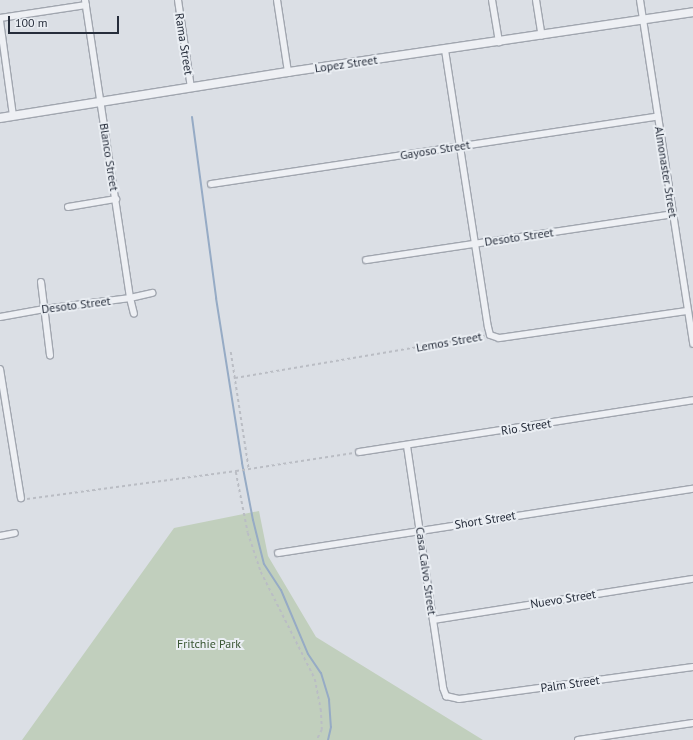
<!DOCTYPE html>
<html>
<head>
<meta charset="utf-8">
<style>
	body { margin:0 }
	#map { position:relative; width:693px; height:740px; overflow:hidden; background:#dbdfe5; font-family:"PT Sans",sans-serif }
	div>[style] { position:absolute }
	.green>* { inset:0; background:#c1cfbd }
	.stream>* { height:2px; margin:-1px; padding:0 1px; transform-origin:1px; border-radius:1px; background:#96abc5 }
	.path>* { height:1.5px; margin-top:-0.75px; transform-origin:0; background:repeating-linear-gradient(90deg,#babdc4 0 3px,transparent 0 6px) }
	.roads { filter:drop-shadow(1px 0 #a1a6af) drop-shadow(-1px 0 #a1a6af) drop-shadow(0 1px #a1a6af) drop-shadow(0 -1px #a1a6af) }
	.minor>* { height:6px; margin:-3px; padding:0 3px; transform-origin:3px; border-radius:3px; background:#eef0f4 }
	.tertiary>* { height:8px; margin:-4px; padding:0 4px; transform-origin:4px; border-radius:4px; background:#eef0f4 }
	span { translate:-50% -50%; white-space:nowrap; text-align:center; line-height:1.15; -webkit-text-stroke:4px #eaeef3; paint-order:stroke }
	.street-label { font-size:12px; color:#262d3b }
	.park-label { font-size:12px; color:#395633 }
	.scale { position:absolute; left:8px; top:16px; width:111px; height:18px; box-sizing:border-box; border:2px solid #262d3b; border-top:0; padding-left:5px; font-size:12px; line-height:14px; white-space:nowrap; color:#262d3b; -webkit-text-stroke:3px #eaeef3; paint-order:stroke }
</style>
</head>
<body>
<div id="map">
	<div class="green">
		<div style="clip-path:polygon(259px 511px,268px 556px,316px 637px,483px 740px,22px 740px,174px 528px)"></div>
	</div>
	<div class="stream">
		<div style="left:192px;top:117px;width:183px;rotate:82.4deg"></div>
		<div style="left:216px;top:298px;width:167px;rotate:81deg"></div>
		<div style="left:242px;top:463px;width:58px;rotate:79.1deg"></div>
		<div style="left:253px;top:520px;width:45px;rotate:76deg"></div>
		<div style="left:264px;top:564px;width:31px;rotate:57deg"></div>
		<div style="left:281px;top:590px;width:69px;rotate:67.1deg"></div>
		<div style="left:308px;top:654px;width:23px;rotate:56deg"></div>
		<div style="left:321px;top:673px;width:28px;rotate:73deg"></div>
		<div style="left:329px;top:700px;width:27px;rotate:86deg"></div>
		<div style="left:331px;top:727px;width:13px;rotate:103deg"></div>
	</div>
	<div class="path">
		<div style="left:231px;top:352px;width:118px;rotate:81.3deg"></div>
		<div style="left:235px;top:378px;width:253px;rotate:-9.6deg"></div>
		<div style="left:236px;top:472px;width:62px;rotate:78.9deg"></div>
		<div style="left:248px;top:533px;width:41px;rotate:71.6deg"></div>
		<div style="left:261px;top:572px;width:120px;rotate:63.2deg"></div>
		<div style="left:315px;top:679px;width:31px;rotate:79deg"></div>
		<div style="left:321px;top:709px;width:21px;rotate:87deg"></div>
		<div style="left:322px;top:730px;width:11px;rotate:117deg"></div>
		<div style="left:27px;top:499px;width:211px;rotate:-7.6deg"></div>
		<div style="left:236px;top:471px;width:119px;rotate:-8.7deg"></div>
	</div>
	<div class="roads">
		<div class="minor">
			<div style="left:85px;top:0;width:301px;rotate:81.4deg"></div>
			<div style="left:130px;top:298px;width:16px;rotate:76deg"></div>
			<div style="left:178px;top:0;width:89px;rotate:81.6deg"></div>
			<div style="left:277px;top:0;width:73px;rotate:81.3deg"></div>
			<div style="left:492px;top:0;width:43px;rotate:80.5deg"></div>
			<div style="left:536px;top:0;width:36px;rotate:81deg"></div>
			<div style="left:640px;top:0;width:348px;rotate:81.2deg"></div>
			<div style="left:0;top:18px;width:87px;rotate:-8.6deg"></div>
			<div style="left:0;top:21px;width:96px;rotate:82.2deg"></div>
			<div style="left:445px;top:50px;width:280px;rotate:81.2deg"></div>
			<div style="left:488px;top:327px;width:8px;rotate:76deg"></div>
			<div style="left:490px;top:335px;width:9px;rotate:18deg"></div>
			<div style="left:499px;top:338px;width:190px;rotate:-8.2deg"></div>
			<div style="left:211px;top:184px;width:452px;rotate:-8.6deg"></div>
			<div style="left:68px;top:207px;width:49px;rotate:-9.5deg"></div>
			<div style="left:366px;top:260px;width:310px;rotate:-8.5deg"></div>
			<div style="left:41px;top:282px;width:74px;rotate:83deg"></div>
			<div style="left:0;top:317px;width:45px;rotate:-10.3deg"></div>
			<div style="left:44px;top:309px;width:87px;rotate:-7.3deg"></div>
			<div style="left:130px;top:298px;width:23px;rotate:-13deg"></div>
			<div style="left:0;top:369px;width:131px;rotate:80.8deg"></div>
			<div style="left:407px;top:446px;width:245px;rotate:81.5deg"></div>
			<div style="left:443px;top:688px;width:9px;rotate:69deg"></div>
			<div style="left:446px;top:696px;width:13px;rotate:13deg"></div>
			<div style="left:459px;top:699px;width:236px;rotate:-7.8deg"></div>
			<div style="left:359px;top:452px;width:338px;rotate:-8.8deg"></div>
			<div style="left:0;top:536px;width:15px;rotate:-11deg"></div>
			<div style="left:278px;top:553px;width:420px;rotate:-8.8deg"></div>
			<div style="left:433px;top:620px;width:263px;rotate:-9deg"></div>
			<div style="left:578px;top:740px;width:116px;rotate:-8.4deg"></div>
		</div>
		<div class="tertiary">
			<div style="left:0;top:118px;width:292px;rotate:-9.1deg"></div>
			<div style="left:288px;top:72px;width:409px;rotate:-8.4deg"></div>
		</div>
	</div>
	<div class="street-label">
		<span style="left:184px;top:44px;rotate:81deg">Rama Street</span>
		<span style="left:346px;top:64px;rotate:-8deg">Lopez Street</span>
		<span style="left:435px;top:150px;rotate:-9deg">Gayoso Street</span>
		<span style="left:109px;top:157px;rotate:81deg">Blanco Street</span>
		<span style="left:666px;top:172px;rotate:81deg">Almonaster Street</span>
		<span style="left:519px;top:237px;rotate:-8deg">Desoto Street</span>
		<span style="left:76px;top:305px;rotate:-7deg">Desoto Street</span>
		<span style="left:449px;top:342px;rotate:-10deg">Lemos Street</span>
		<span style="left:526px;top:427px;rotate:-9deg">Rio Street</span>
		<span style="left:485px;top:520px;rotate:-9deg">Short Street</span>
		<span style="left:426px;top:571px;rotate:82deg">Casa Calvo Street</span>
		<span style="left:563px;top:599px;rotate:-9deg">Nuevo Street</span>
		<span style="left:570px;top:684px;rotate:-8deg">Palm Street</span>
	</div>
	<div class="park-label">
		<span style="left:209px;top:644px">Fritchie Park</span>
	</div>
	<div class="scale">100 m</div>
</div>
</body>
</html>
